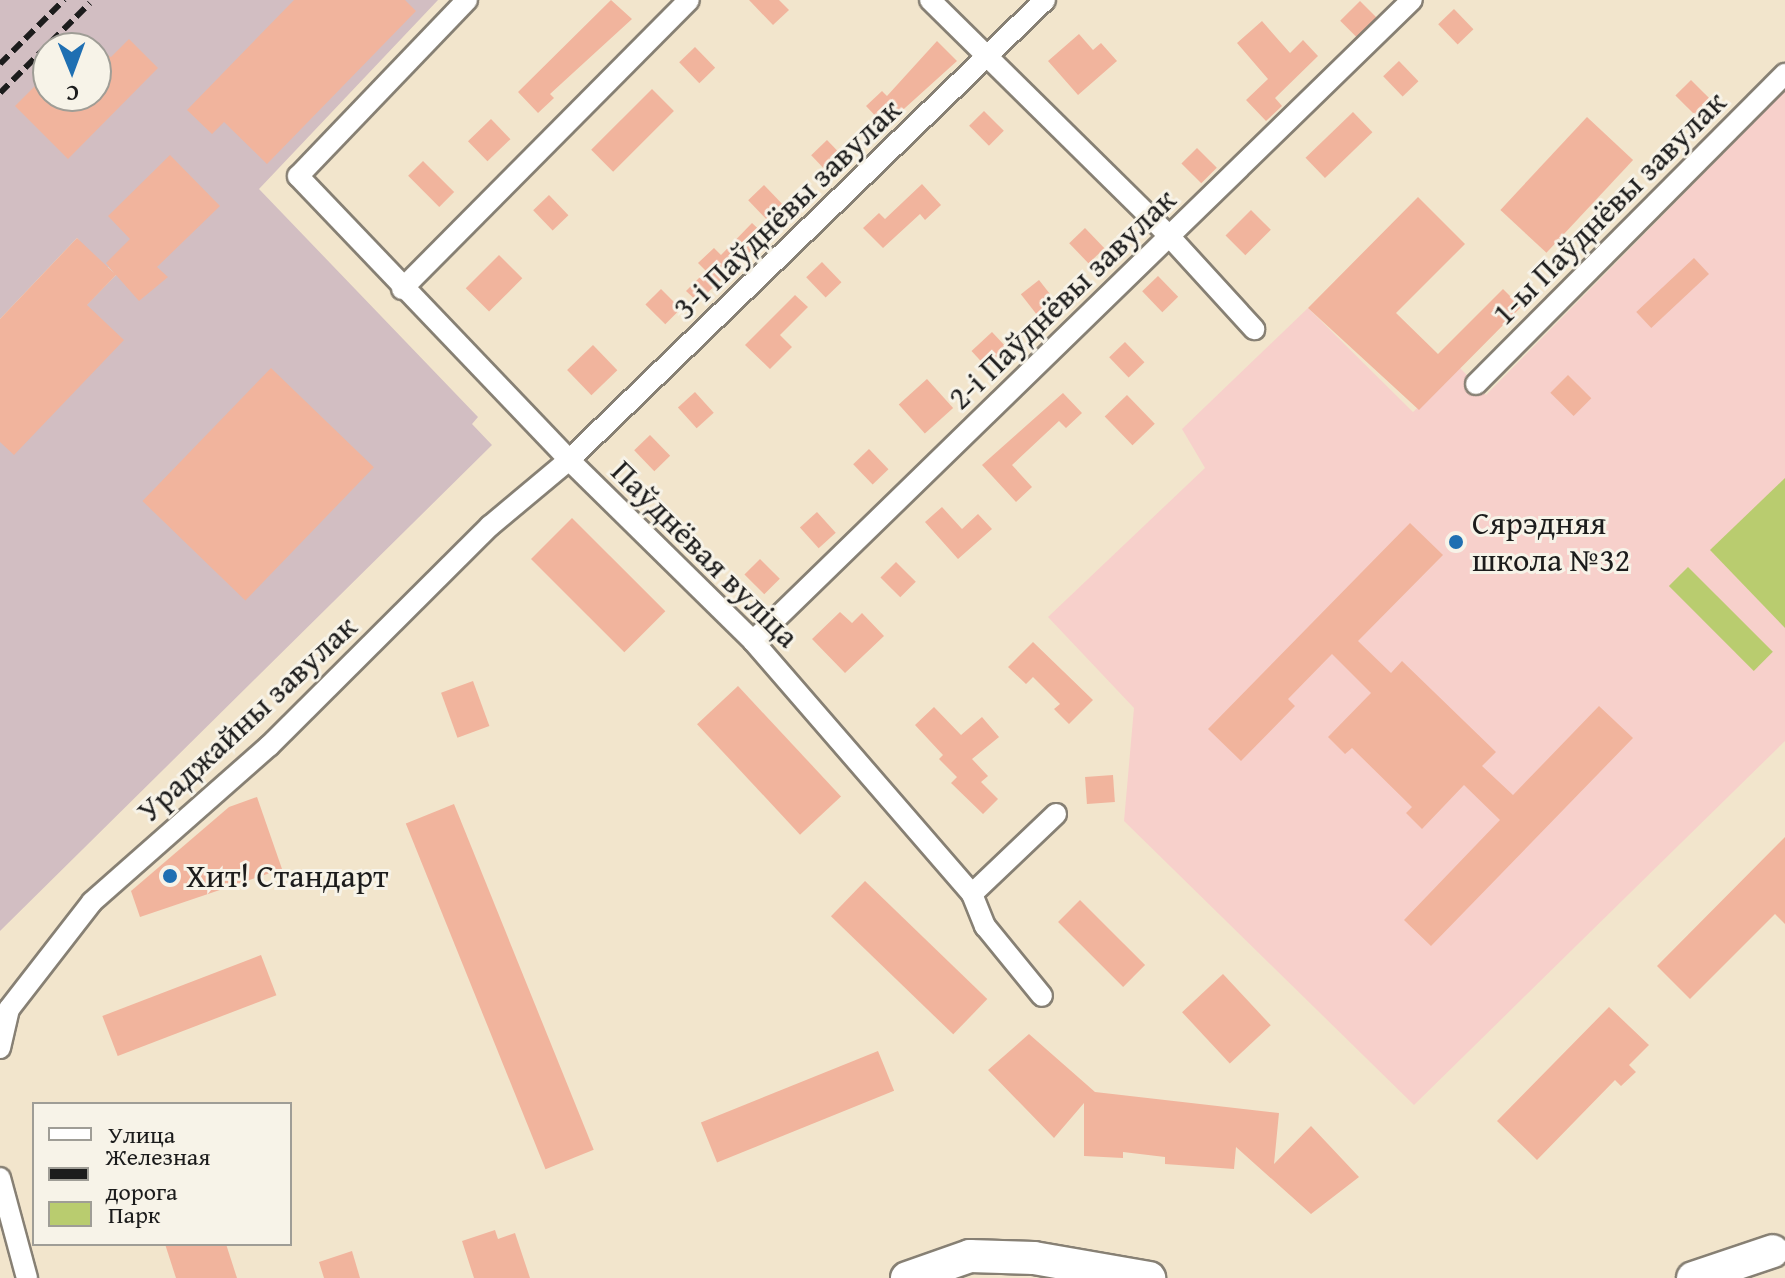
<!DOCTYPE html>
<html>
<head>
<meta charset="utf-8">
<style>
	body { margin:0 }
	#map { position:relative; width:1785px; height:1278px; overflow:hidden; background:#f2e5cc; font-family:"Gentium Book Plus",serif }
	div>[style] { position:absolute }
	.built>* { inset:0; background:#f7d0cb }
	.industrial>* { inset:0; background:#d2bec2 }
	.green>* { inset:0; background:#b9cc6f; transform-origin:0 0 }
	.building>* { inset:0; background:#f1b49d; transform-origin:0 0 }
	.roads { filter:drop-shadow(2px 0 #878074) drop-shadow(-2px 0 #878074) drop-shadow(0 2px #878074) drop-shadow(0 -2px #878074) }
	.street>* { height:20px; margin:-10px; padding:0 10px; transform-origin:10px; border-radius:10px; background:#fff }
	.primary>* { height:32px; margin:-16px; padding:0 16px; transform-origin:16px; border-radius:16px; background:#fff }
	.rail>* { height:6px; margin-top:-3px; transform-origin:0; background:repeating-linear-gradient(90deg,#1c1c1c 0 12px,transparent 0 18px) }
	.dots>* { width:22px; height:22px; translate:-50% -50%; box-sizing:border-box; border:4px solid #f7f3e8; border-radius:50% }
	span { translate:-50% -50%; white-space:nowrap; text-align:center; line-height:1.15; -webkit-text-stroke:6px #f7f3e8; paint-order:stroke }
	.street-label { font-size:32px; color:#1c1c1c }
	.poi-label { font-size:32px; color:#1c1c1c }
	.left { translate:0 -50%; text-align:left }
	.legend { position:absolute; left:32px; top:1102px; width:260px; height:144px; box-sizing:border-box; background:#f7f3e8; border:2px solid #9f9d96; margin:0; padding:10px 14px; list-style:none; font-size:24px; color:#1c1c1c }
	.legend li { display:flex; align-items:center; gap:16px; height:40px }
	.legend b { width:40px; border:2px solid #9f9d96 }
	.north { position:absolute; left:32px; top:32px; width:80px; height:80px; box-sizing:border-box; background:#f7f3e8; border:2px solid #9f9d96; border-radius:50%; rotate:179deg; font-size:22px; font-weight:700; line-height:32px; text-align:center; color:#1c1c1c }
	.north::after { content:''; display:block; margin:auto; width:28px; height:36px; background:#1f6fb2; clip-path:polygon(50% 0,100% 100%,50% 72%,0 100%) }
</style>
</head>
<body>
<div id="map">
	<div class="built">
		<div style="clip-path:polygon(1785px 91px,1785px 741px,1414px 1105px,1124px 821px,1134px 708px,1048px 617px,1205px 468px,1182px 429px,1308px 308px,1413px 412px,1460px 368px,1486px 395px)"></div>
	</div>
	<div class="industrial">
		<div style="clip-path:polygon(evenodd,0 0,438px 0,259px 189px,478px 417px,472px 424px,492px 445px,0 931px,0 393px,116px 275px,108px 267px,104px 272px,77px 238px,0 319px,0 0,48px 48px,96px 48px,96px 96px,48px 96px,48px 48px)"></div>
	</div>
	<div class="green">
		<div style="clip-path:polygon(1785px 478px,1785px 628px,1710px 550px)"></div>
		<div style="left:1688px;top:567px;width:120px;height:27px;rotate:45deg"></div>
	</div>
	<div class="building">
		<div style="clip-path:polygon(294px 0,405px 0,416px 11px,267px 164px,224px 122px,212px 134px,187px 110px)"></div>
		<div style="clip-path:polygon(611px 0,632px 19px,550px 94px,554px 98px,538px 113px,518px 92px)"></div>
		<div style="clip-path:polygon(749px 0,779px 0,789px 10px,773px 25px)"></div>
		<div style="left:1360px;top:1px;width:23px;height:28px;rotate:45deg"></div>
		<div style="left:1454px;top:9px;width:28px;height:22px;rotate:46deg"></div>
		<div style="clip-path:polygon(1262px 21px,1290px 53px,1303px 40px,1318px 56px,1275px 98px,1282px 106px,1266px 121px,1246px 100px,1268px 79px,1237px 43px)"></div>
		<div style="clip-path:polygon(1079px 34px,1093px 50px,1101px 43px,1117px 61px,1078px 95px,1048px 61px)"></div>
		<div style="clip-path:polygon(129px 39px,158px 68px,68px 159px,15px 106px,48px 73px,48px 96px,96px 96px,96px 48px,111px 57px)"></div>
		<div style="clip-path:polygon(937px 41px,957px 61px,885px 126px,866px 106px,882px 91px,887px 96px)"></div>
		<div style="left:695px;top:47px;width:29px;height:22px;rotate:46deg"></div>
		<div style="left:1399px;top:61px;width:28px;height:22px;rotate:46deg"></div>
		<div style="left:1691px;top:80px;width:28px;height:22px;rotate:45deg"></div>
		<div style="left:652px;top:89px;width:31px;height:86px;rotate:45deg"></div>
		<div style="left:984px;top:111px;width:28px;height:21px;rotate:45deg"></div>
		<div style="left:1353px;top:112px;width:28px;height:66px;rotate:46deg"></div>
		<div style="left:1587px;top:117px;width:63px;height:127px;rotate:43deg"></div>
		<div style="left:491px;top:119px;width:28px;height:32px;rotate:46deg"></div>
		<div style="left:827px;top:140px;width:28px;height:22px;rotate:46deg"></div>
		<div style="left:1197px;top:148px;width:28px;height:22px;rotate:45deg"></div>
		<div style="clip-path:polygon(170px 155px,220px 206px,157px 267px,168px 277px,139px 301px,116px 275px,87px 305px,124px 340px,14px 455px,0 442px,0 319px,77px 238px,114px 273px,106px 263px,130px 239px,108px 216px)"></div>
		<div style="left:423px;top:161px;width:44px;height:21px;rotate:45deg"></div>
		<div style="clip-path:polygon(922px 184px,941px 205px,925px 220px,920px 214px,883px 248px,863px 228px,879px 213px,885px 219px)"></div>
		<div style="left:764px;top:185px;width:28px;height:22px;rotate:46deg"></div>
		<div style="left:549px;top:195px;width:28px;height:22px;rotate:46deg"></div>
		<div style="clip-path:polygon(1418px 197px,1465px 244px,1396px 313px,1438px 354px,1503px 289px,1521px 307px,1419px 410px,1308px 308px)"></div>
		<div style="left:1251px;top:210px;width:28px;height:36px;rotate:45deg"></div>
		<div style="clip-path:polygon(752px 223px,766px 236px,698px 302px,686px 291px,706px 271px,698px 263px,714px 248px,721px 255px)"></div>
		<div style="left:1085px;top:228px;width:28px;height:22px;rotate:46deg"></div>
		<div style="left:499px;top:255px;width:33px;height:47px;rotate:45deg"></div>
		<div style="left:1694px;top:258px;width:22px;height:79px;rotate:47deg"></div>
		<div style="left:822px;top:262px;width:28px;height:22px;rotate:46deg"></div>
		<div style="left:1158px;top:276px;width:29px;height:22px;rotate:46deg"></div>
		<div style="left:1039px;top:280px;width:28px;height:23px;rotate:52deg"></div>
		<div style="left:661px;top:289px;width:28px;height:22px;rotate:45deg"></div>
		<div style="clip-path:polygon(795px 295px,808px 307px,780px 335px,792px 347px,770px 369px,745px 345px)"></div>
		<div style="left:992px;top:332px;width:22px;height:28px;rotate:47deg"></div>
		<div style="left:1125px;top:342px;width:28px;height:22px;rotate:46deg"></div>
		<div style="left:593px;top:345px;width:35px;height:36px;rotate:46deg"></div>
		<div style="left:271px;top:368px;width:143px;height:185px;rotate:44deg"></div>
		<div style="left:1568px;top:375px;width:33px;height:25px;rotate:45deg"></div>
		<div style="left:927px;top:379px;width:39px;height:38px;rotate:48deg"></div>
		<div style="left:695px;top:392px;width:28px;height:23px;rotate:48deg"></div>
		<div style="clip-path:polygon(1063px 393px,1082px 413px,1066px 428px,1059px 421px,1012px 465px,1032px 487px,1016px 502px,982px 465px)"></div>
		<div style="left:1127px;top:395px;width:40px;height:31px;rotate:46deg"></div>
		<div style="left:650px;top:435px;width:29px;height:22px;rotate:46deg"></div>
		<div style="left:869px;top:449px;width:28px;height:22px;rotate:46deg"></div>
		<div style="clip-path:polygon(942px 507px,962px 529px,978px 514px,992px 529px,958px 559px,925px 522px)"></div>
		<div style="left:817px;top:512px;width:28px;height:23px;rotate:48deg"></div>
		<div style="left:572px;top:518px;width:132px;height:58px;rotate:45deg"></div>
		<div style="clip-path:polygon(1410px 523px,1443px 555px,1358px 641px,1391px 673px,1402px 661px,1496px 752px,1482px 766px,1513px 795px,1599px 706px,1633px 738px,1431px 946px,1404px 920px,1500px 820px,1464px 785px,1422px 829px,1406px 813px,1412px 807px,1352px 748px,1345px 754px,1328px 737px,1371px 693px,1332px 654px,1288px 699px,1295px 706px,1241px 761px,1208px 729px)"></div>
		<div style="left:760px;top:559px;width:28px;height:22px;rotate:45deg"></div>
		<div style="left:896px;top:562px;width:28px;height:22px;rotate:45deg"></div>
		<div style="clip-path:polygon(840px 612px,852px 623px,862px 613px,884px 636px,845px 673px,812px 639px)"></div>
		<div style="clip-path:polygon(1033px 642px,1093px 700px,1069px 724px,1054px 709px,1060px 704px,1033px 677px,1026px 684px,1008px 667px)"></div>
		<div style="left:473px;top:681px;width:48px;height:34px;rotate:70deg"></div>
		<div style="left:738px;top:686px;width:151px;height:56px;rotate:47deg"></div>
		<div style="clip-path:polygon(934px 707px,961px 735px,982px 717px,999px 737px,972px 759px,988px 776px,981px 782px,998px 799px,983px 814px,951px 783px,957px 777px,939px 759px,943px 755px,915px 725px)"></div>
		<div style="left:1113px;top:775px;width:27px;height:28px;rotate:86deg"></div>
		<div style="clip-path:polygon(257px 797px,282px 869px,140px 917px,131px 891px,229px 807px)"></div>
		<div style="left:454px;top:804px;width:373px;height:52px;rotate:68deg"></div>
		<div style="clip-path:polygon(1785px 837px,1785px 924px,1775px 914px,1690px 999px,1657px 966px)"></div>
		<div style="left:865px;top:881px;width:170px;height:49px;rotate:44deg"></div>
		<div style="left:1080px;top:900px;width:92px;height:31px;rotate:45deg"></div>
		<div style="left:261px;top:955px;width:43px;height:170px;rotate:69deg"></div>
		<div style="left:1223px;top:974px;width:70px;height:56px;rotate:47deg"></div>
		<div style="clip-path:polygon(1609px 1007px,1649px 1045px,1629px 1065px,1636px 1072px,1621px 1086px,1615px 1080px,1537px 1160px,1497px 1121px)"></div>
		<div style="clip-path:polygon(1029px 1034px,1095px 1092px,1279px 1113px,1274px 1164px,1311px 1126px,1359px 1177px,1311px 1214px,1236px 1147px,1234px 1169px,1165px 1164px,1165px 1157px,1123px 1152px,1123px 1158px,1084px 1156px,1084px 1103px,1054px 1138px,988px 1070px)"></div>
		<div style="left:878px;top:1051px;width:43px;height:191px;rotate:68deg"></div>
		<div style="clip-path:polygon(495px 1230px,498px 1239px,515px 1233px,530px 1278px,474px 1278px,462px 1241px)"></div>
		<div style="clip-path:polygon(165px 1244px,226px 1244px,237px 1278px,176px 1278px)"></div>
		<div style="clip-path:polygon(352px 1251px,360px 1278px,324px 1278px,319px 1262px)"></div>
	</div>
	<div class="roads">
		<div class="street">
			<div style="left:467px;top:0;width:244px;rotate:133.8deg"></div>
			<div style="left:298px;top:176px;width:393px;rotate:46.3deg"></div>
			<div style="left:569px;top:460px;width:258px;rotate:44.5deg"></div>
			<div style="left:753px;top:641px;width:335px;rotate:49.1deg"></div>
			<div style="left:972px;top:894px;width:35px;rotate:68deg"></div>
			<div style="left:985px;top:926px;width:90px;rotate:50.8deg"></div>
			<div style="left:930px;top:0;width:337px;rotate:44.6deg"></div>
			<div style="left:1170px;top:237px;width:125px;rotate:47.6deg"></div>
			<div style="left:402px;top:289px;width:407px;rotate:-45.2deg"></div>
			<div style="left:1476px;top:384px;width:438px;rotate:-45.1deg"></div>
			<div style="left:753px;top:641px;width:919px;rotate:-44.21deg"></div>
			<div style="left:972px;top:894px;width:116px;rotate:-43.6deg"></div>
			<div style="left:0;top:1048px;width:40px;rotate:-77deg"></div>
			<div style="left:9px;top:1009px;width:135px;rotate:-52.2deg"></div>
			<div style="left:92px;top:902px;width:236px;rotate:-41.4deg"></div>
			<div style="left:269px;top:746px;width:312px;rotate:-44.9deg"></div>
			<div style="left:490px;top:526px;width:103px;rotate:-39.9deg"></div>
			<div style="left:569px;top:460px;width:662px;rotate:-44.02deg"></div>
			<div style="left:0;top:1178px;width:104px;rotate:74.9deg"></div>
		</div>
		<div class="primary">
			<div style="left:907px;top:1278px;width:67px;rotate:-19.2deg"></div>
			<div style="left:970px;top:1256px;width:64px;rotate:1.8deg"></div>
			<div style="left:1034px;top:1258px;width:117px;rotate:9.9deg"></div>
			<div style="left:1693px;top:1278px;width:84px;rotate:-18.6deg"></div>
		</div>
	</div>
	<div class="rail">
		<div style="left:0;top:64px;width:91px;rotate:-45deg"></div>
		<div style="left:0;top:93px;width:127px;rotate:-45deg"></div>
	</div>
	<div class="dots">
		<div style="left:1456px;top:542px;background:#1f6fb2"></div>
		<div style="left:170px;top:876px;background:#1f6fb2"></div>
	</div>
	<div class="street-label">
		<span style="left:1609px;top:208px;rotate:-45deg">1-ы Паўднёвы завулак</span>
		<span style="left:787px;top:209px;rotate:-44deg">3-і Паўднёвы завулак</span>
		<span style="left:1062px;top:299px;rotate:-44deg">2-і Паўднёвы завулак</span>
		<span style="left:705px;top:554px;rotate:45deg">Паўднёвая вуліца</span>
		<span style="left:247px;top:719px;rotate:-43deg">Ураджайны завулак</span>
	</div>
	<div class="poi-label">
		<span class="left" style="left:1472px;top:542px">Сярэдняя<br>школа №32</span>
		<span class="left" style="left:186px;top:876px">Хит! Стандарт</span>
	</div>
	<ul class="legend">
	<li><b style="height:10px;background:#fff"></b>Улица</li>
	<li><b style="height:10px;background:#1c1c1c"></b>Железная дорога</li>
	<li><b style="height:22px;background:#b9cc6f"></b>Парк</li>
	</ul>
	<div class="north">С</div>
</div>
</body>
</html>
